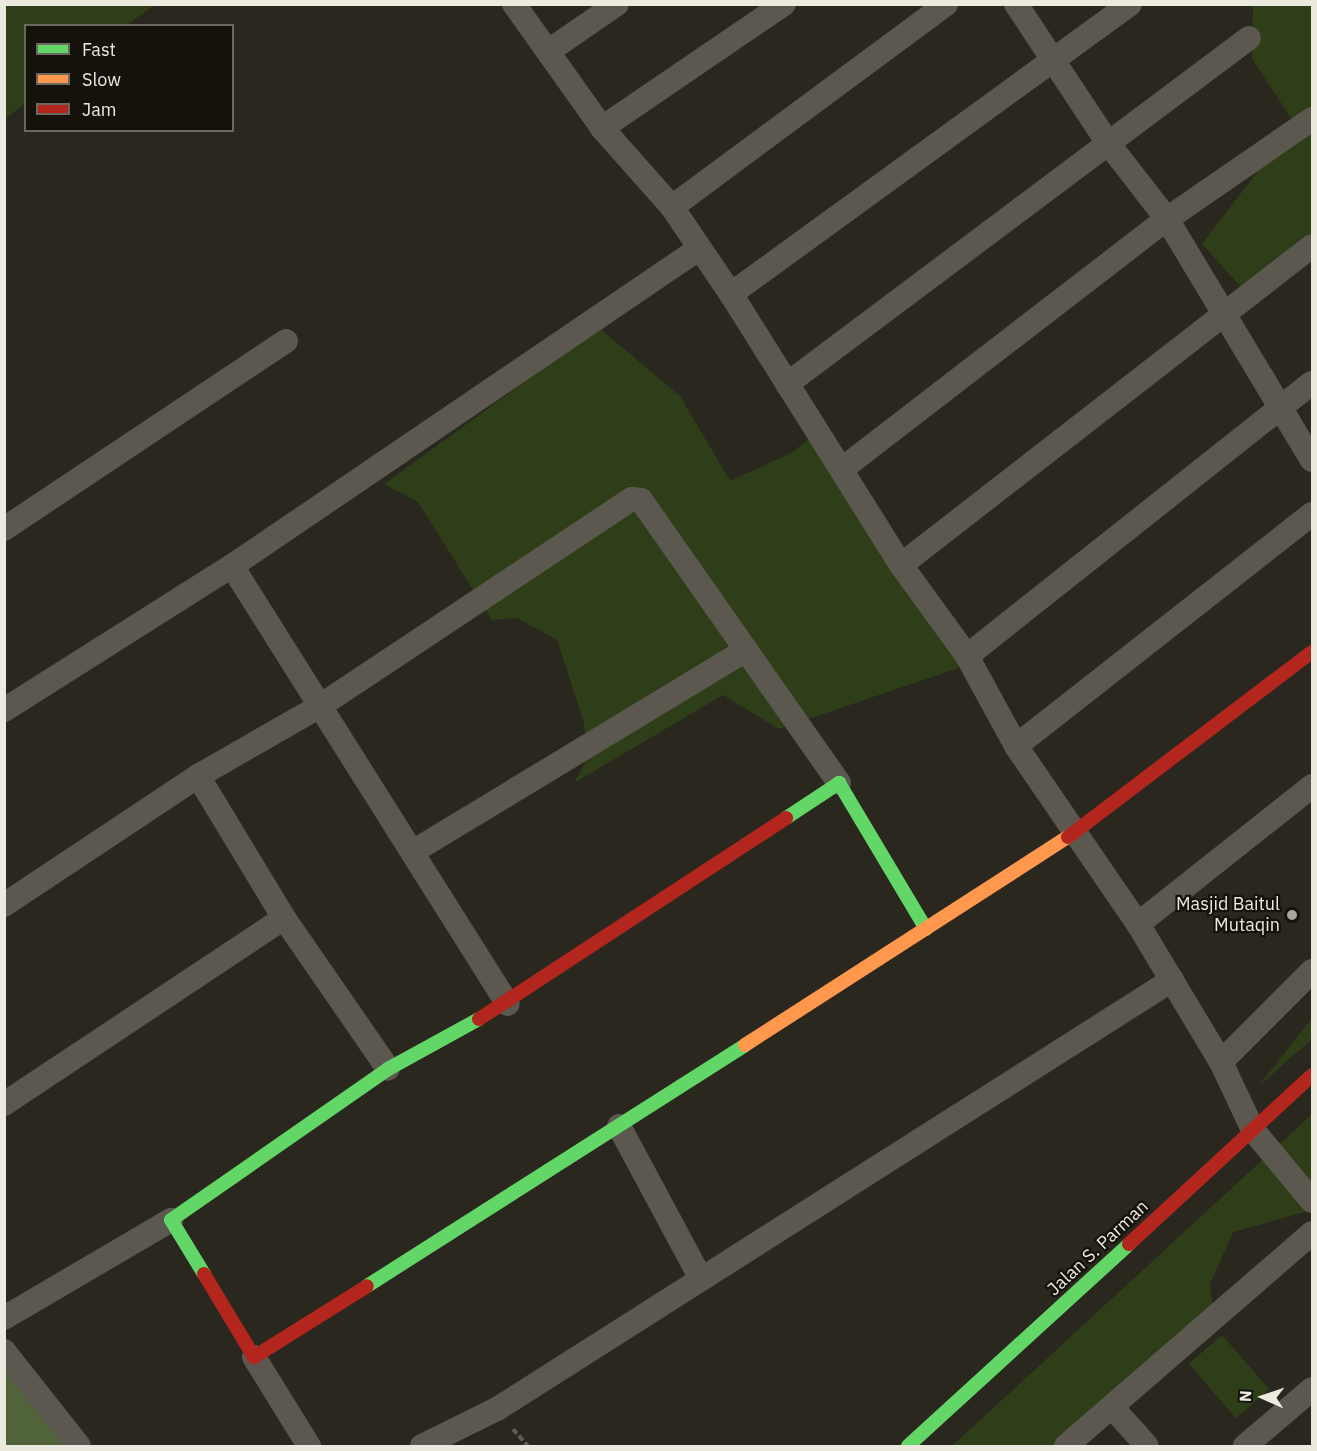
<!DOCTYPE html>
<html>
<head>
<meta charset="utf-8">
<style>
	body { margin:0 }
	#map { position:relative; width:1317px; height:1451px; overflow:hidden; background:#2a271e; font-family:"IBM Plex Sans",sans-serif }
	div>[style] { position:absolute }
	.green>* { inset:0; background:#2e3e19; transform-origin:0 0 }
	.forest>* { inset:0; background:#506339 }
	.path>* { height:4px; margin-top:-2px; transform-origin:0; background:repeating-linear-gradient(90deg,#5e5a54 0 6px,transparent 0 9px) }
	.street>* { height:24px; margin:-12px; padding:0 12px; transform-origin:12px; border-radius:12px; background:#5c5850 }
	.fast>* { height:14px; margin:-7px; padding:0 7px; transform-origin:7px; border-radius:7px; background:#63d668 }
	.slow>* { height:14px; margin:-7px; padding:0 7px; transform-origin:7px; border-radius:7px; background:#ff974d }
	.jam>* { height:14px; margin:-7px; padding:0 7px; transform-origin:7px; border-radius:7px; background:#b3261e }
	.dots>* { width:16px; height:16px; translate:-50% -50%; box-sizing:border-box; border:3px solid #15120b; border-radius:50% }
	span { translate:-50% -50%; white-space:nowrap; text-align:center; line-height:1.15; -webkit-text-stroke:4.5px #15120b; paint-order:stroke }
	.poi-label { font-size:18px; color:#ece9df }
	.right { translate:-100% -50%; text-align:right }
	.street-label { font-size:18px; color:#ece9df }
	.frame { position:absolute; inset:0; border:6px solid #ece9df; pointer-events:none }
	.legend { position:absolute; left:24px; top:24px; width:210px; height:108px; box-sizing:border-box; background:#15120b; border:2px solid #6b6860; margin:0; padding:8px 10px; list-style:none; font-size:18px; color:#ece9df }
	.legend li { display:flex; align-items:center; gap:12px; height:30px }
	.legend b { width:30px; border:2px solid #6b6860 }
	.north { position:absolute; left:1233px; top:1367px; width:60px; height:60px; -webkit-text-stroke:4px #15120b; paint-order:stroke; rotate:273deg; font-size:16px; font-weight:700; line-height:24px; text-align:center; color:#ece9df }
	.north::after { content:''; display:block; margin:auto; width:21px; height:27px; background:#ece9df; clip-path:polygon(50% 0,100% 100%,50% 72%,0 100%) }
</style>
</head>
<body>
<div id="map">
	<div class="green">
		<div style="clip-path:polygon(5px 4px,154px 4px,154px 5px,127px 25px,26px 26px,25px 103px,5px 119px)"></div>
		<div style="clip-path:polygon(1253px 5px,1312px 5px,1312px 246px,1257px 305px,1202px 244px,1261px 167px,1303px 136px,1252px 59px)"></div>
		<div style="clip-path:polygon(599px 328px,680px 396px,730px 481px,791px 453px,824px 427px,976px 662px,779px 729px,723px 695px,574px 783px,586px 761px,584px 722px,557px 640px,517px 618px,492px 620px,418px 502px,384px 484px)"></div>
		<div style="clip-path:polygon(1312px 1018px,1312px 1039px,1258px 1087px)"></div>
		<div style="clip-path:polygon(1312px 1114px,1312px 1210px,1233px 1232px,1210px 1284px,1214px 1319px,1055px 1446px,952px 1446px)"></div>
		<div style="left:1222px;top:1335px;width:72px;height:44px;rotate:49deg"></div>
	</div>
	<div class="forest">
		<div style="clip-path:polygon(5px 1359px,78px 1446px,5px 1446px)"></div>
	</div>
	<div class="path">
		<div style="left:513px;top:1429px;width:23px;rotate:49deg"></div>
	</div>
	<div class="street">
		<div style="left:514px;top:4px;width:152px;rotate:54.6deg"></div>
		<div style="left:602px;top:128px;width:106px;rotate:48.5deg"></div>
		<div style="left:672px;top:207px;width:105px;rotate:55.9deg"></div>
		<div style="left:731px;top:294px;width:320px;rotate:57.9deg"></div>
		<div style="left:901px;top:565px;width:112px;rotate:54deg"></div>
		<div style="left:967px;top:656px;width:102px;rotate:61.4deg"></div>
		<div style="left:1016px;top:746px;width:216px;rotate:55.6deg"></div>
		<div style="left:1138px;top:924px;width:161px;rotate:59deg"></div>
		<div style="left:1221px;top:1062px;width:75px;rotate:64.8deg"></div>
		<div style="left:1253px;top:1130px;width:92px;rotate:50.3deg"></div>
		<div style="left:1016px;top:4px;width:167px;rotate:56.5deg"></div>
		<div style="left:1108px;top:143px;width:96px;rotate:52.2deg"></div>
		<div style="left:1167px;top:219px;width:281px;rotate:59deg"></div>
		<div style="left:550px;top:50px;width:81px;rotate:-34.5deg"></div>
		<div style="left:602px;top:128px;width:220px;rotate:-34.3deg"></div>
		<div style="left:672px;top:207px;width:341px;rotate:-36.5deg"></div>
		<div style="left:731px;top:294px;width:493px;rotate:-36deg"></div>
		<div style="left:787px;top:384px;width:577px;rotate:-36.83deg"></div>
		<div style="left:842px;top:469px;width:410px;rotate:-37.6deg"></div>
		<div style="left:1167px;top:219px;width:176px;rotate:-34.6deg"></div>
		<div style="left:4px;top:529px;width:339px;rotate:-33.7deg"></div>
		<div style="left:901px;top:565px;width:520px;rotate:-37.82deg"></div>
		<div style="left:232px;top:566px;width:165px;rotate:57.8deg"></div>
		<div style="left:320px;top:706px;width:374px;rotate:-33.6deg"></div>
		<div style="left:632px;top:499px;width:9px;rotate:6deg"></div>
		<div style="left:641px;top:500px;width:183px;rotate:55deg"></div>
		<div style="left:746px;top:650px;width:390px;rotate:148.8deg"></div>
		<div style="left:746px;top:650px;width:162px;rotate:55deg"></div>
		<div style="left:967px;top:656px;width:440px;rotate:-38.4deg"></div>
		<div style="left:4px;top:710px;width:270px;rotate:-32.3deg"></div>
		<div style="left:232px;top:566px;width:562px;rotate:-34.2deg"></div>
		<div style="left:1016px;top:746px;width:376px;rotate:-38.1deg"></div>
		<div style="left:198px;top:776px;width:166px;rotate:58.8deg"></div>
		<div style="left:284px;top:918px;width:183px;rotate:55.4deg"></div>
		<div style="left:4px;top:905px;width:233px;rotate:-33.6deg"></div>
		<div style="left:198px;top:776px;width:141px;rotate:-29.8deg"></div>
		<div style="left:320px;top:706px;width:352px;rotate:57.8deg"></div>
		<div style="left:1138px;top:924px;width:222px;rotate:-38.4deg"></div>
		<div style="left:1221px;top:1062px;width:129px;rotate:-45deg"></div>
		<div style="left:4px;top:1104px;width:336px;rotate:-33.6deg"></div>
		<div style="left:619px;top:1126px;width:171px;rotate:61.8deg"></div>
		<div style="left:4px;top:1318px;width:194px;rotate:-30.4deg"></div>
		<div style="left:4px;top:1351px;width:121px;rotate:51.7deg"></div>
		<div style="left:254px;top:1357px;width:105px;rotate:58.3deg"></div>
		<div style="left:1112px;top:1407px;width:52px;rotate:48.1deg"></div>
		<div style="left:422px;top:1446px;width:84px;rotate:-26.3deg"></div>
		<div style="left:497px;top:1409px;width:800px;rotate:-32.44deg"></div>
		<div style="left:1066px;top:1446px;width:325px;rotate:-40.9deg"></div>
		<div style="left:1245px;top:1446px;width:88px;rotate:-40.4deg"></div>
	</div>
	<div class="fast">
		<div style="left:786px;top:818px;width:64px;rotate:-33.4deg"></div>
		<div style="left:839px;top:783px;width:170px;rotate:59.2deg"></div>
		<div style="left:204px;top:1274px;width:63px;rotate:-121.4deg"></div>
		<div style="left:171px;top:1220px;width:264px;rotate:-34.8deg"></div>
		<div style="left:388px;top:1069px;width:104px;rotate:-28.8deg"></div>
		<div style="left:367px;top:1286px;width:448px;rotate:-32.5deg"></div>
		<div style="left:908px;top:1446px;width:299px;rotate:-42.4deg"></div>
	</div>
	<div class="slow">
		<div style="left:745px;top:1045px;width:384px;rotate:-32.8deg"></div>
	</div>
	<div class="jam">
		<div style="left:1068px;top:837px;width:306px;rotate:-37.2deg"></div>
		<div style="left:479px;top:1019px;width:367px;rotate:-33.2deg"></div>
		<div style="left:1129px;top:1244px;width:249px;rotate:-42.7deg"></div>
		<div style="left:204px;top:1274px;width:97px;rotate:58.9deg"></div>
		<div style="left:254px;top:1357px;width:133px;rotate:-32.1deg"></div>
	</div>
	<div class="dots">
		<div style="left:1292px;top:915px;background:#a8a59b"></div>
	</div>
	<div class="poi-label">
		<span class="right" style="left:1280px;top:915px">Masjid Baitul<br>Mutaqin</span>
	</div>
	<div class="street-label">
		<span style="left:1098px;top:1248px;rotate:-43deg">Jalan S. Parman</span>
	</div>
	<div class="frame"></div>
	<ul class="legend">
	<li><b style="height:8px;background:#63d668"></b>Fast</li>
	<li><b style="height:8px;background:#ff974d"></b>Slow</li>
	<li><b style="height:8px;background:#b3261e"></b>Jam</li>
	</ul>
	<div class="north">N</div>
</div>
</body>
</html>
